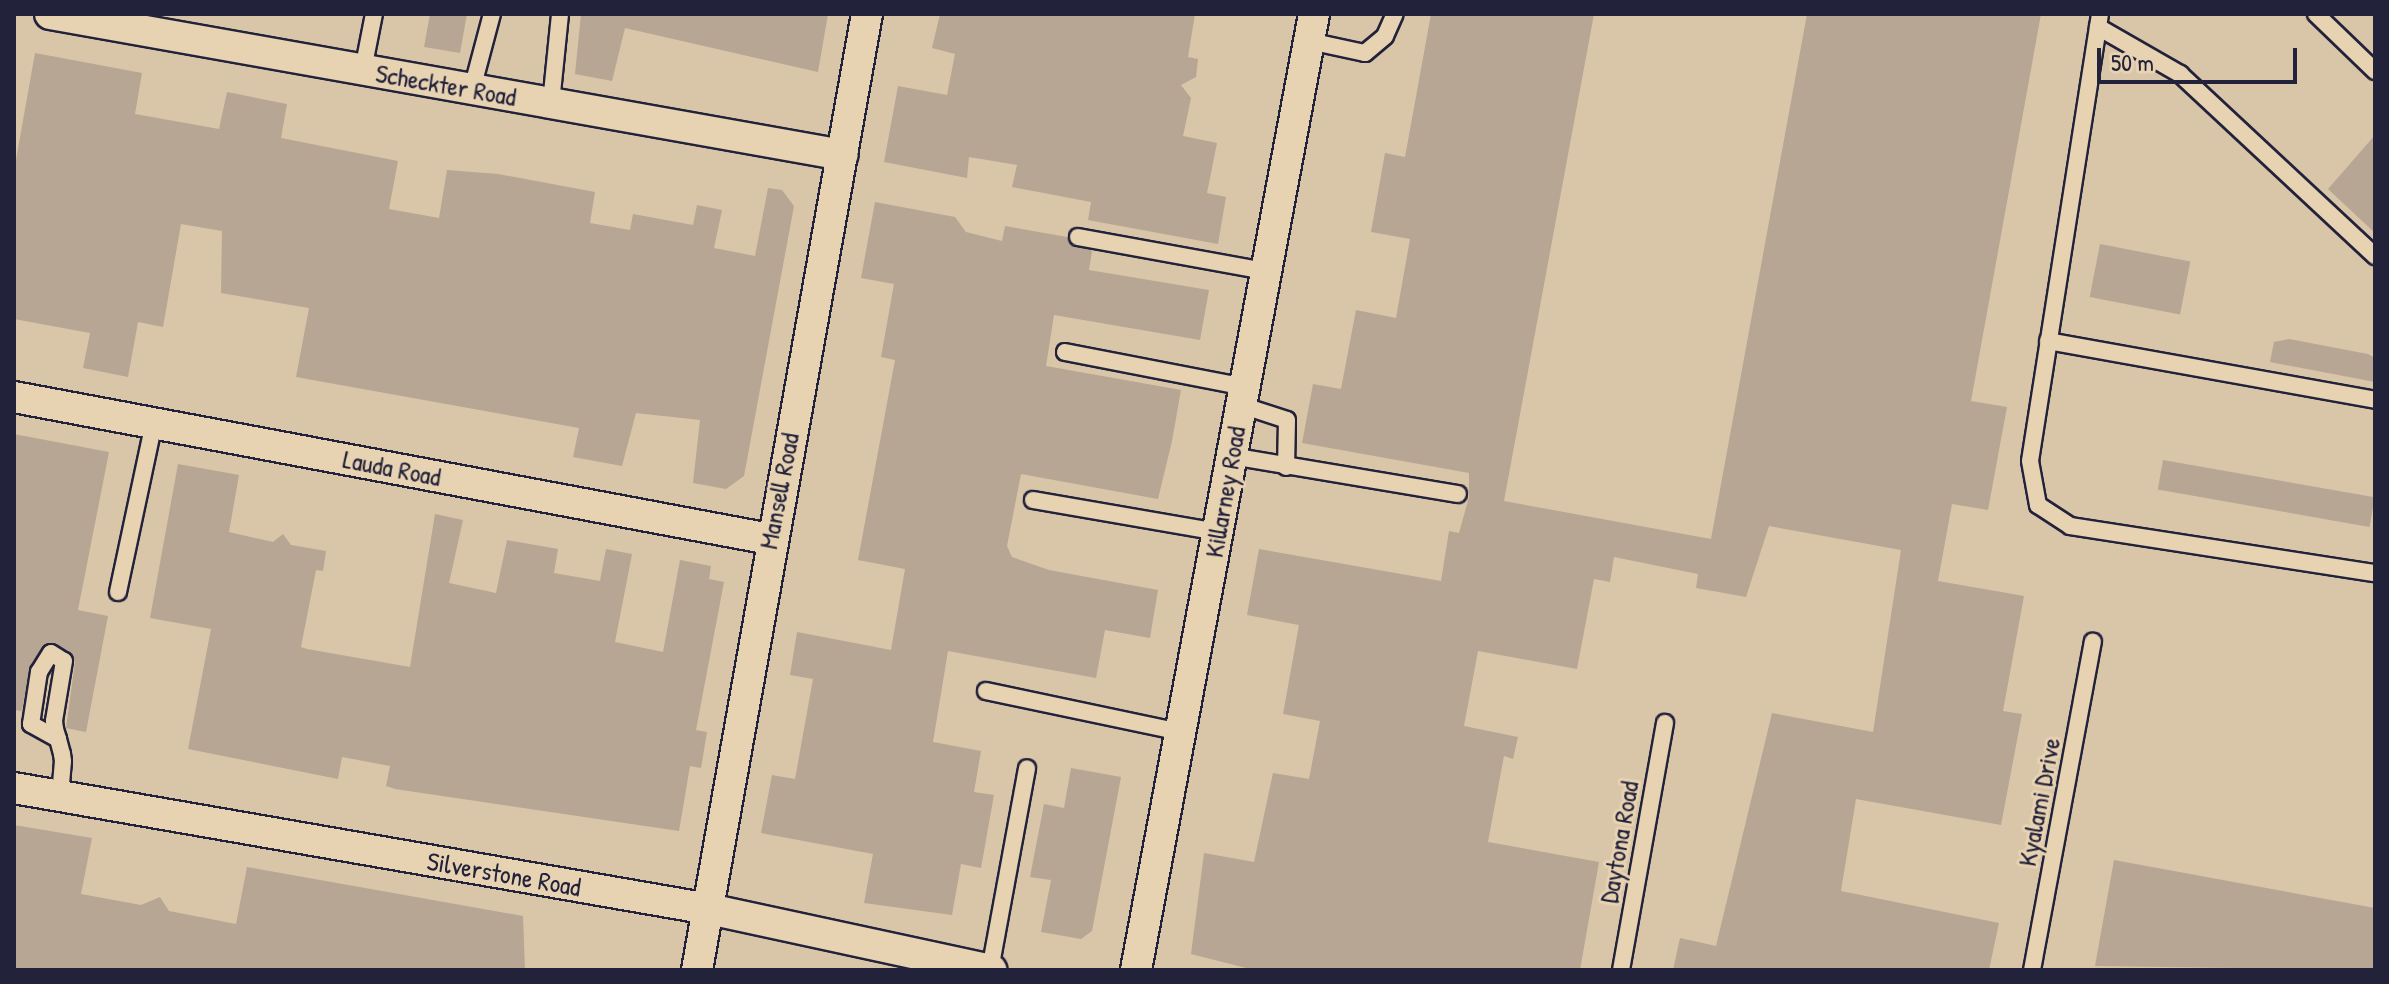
<!DOCTYPE html>
<html>
<head>
<meta charset="utf-8">
<style>
	body { margin:0 }
	#map { position:relative; width:2389px; height:984px; overflow:hidden; background:#e7d2b1; font-family:"Patrick Hand",sans-serif }
	div>[style] { position:absolute }
	.built>* { inset:0; background:#d9c5a8; transform-origin:0 0 }
	.building>* { inset:0; background:#b7a693; transform-origin:0 0 }
	.roads { filter:drop-shadow(2px 0 #22223b) drop-shadow(-2px 0 #22223b) drop-shadow(0 2px #22223b) drop-shadow(0 -2px #22223b) }
	.service>* { height:16px; margin:-8px; padding:0 8px; transform-origin:8px; border-radius:8px; background:#e7d2b1 }
	.minor>* { height:30px; margin:-15px; padding:0 15px; transform-origin:15px; border-radius:15px; background:#e7d2b1 }
	span { translate:-50% -50%; white-space:nowrap; text-align:center; line-height:1.15; -webkit-text-stroke:6px #e7d2b1; paint-order:stroke }
	.street-label { font-size:26px; color:#22223b }
	.frame { position:absolute; inset:0; border:16px solid #22223b; pointer-events:none }
	.scale { position:absolute; left:2097px; top:48px; width:200px; height:36px; box-sizing:border-box; border:4px solid #22223b; border-top:0; padding-left:10px; font-size:24px; line-height:28px; white-space:nowrap; color:#22223b; -webkit-text-stroke:6px #e7d2b1; paint-order:stroke }
</style>
</head>
<body>
<div id="map">
	<div class="built">
		<div style="left:14px;top:14px;width:2361px;height:956px"></div>
	</div>
	<div class="building">
		<div style="clip-path:polygon(430px 14px,467px 14px,460px 53px,424px 47px)"></div>
		<div style="clip-path:polygon(581px 14px,828px 14px,818px 72px,625px 28px,612px 81px,575px 74px)"></div>
		<div style="clip-path:polygon(940px 14px,1195px 14px,1188px 57px,1198px 59px,1196px 77px,1181px 85px,1191px 98px,1183px 136px,1217px 143px,1207px 193px,1226px 197px,1218px 244px,1088px 220px,1091px 202px,1012px 187px,1017px 165px,969px 157px,967px 178px,884px 162px,898px 86px,947px 95px,955px 54px,932px 48px)"></div>
		<div style="clip-path:polygon(1431px 14px,1594px 14px,1504px 501px,1711px 539px,1807px 14px,2041px 14px,1971px 401px,2007px 407px,1988px 510px,1952px 504px,1938px 581px,2024px 596px,2003px 711px,2022px 714px,2001px 825px,1856px 799px,1841px 891px,1999px 923px,1989px 970px,1673px 970px,1680px 938px,1716px 946px,1772px 713px,1873px 732px,1901px 550px,1769px 526px,1746px 597px,1696px 588px,1698px 574px,1614px 557px,1610px 582px,1594px 579px,1577px 669px,1478px 651px,1464px 726px,1518px 737px,1513px 759px,1504px 756px,1488px 842px,1599px 862px,1580px 970px,1254px 970px,1191px 954px,1204px 853px,1254px 862px,1273px 773px,1309px 779px,1320px 721px,1283px 714px,1299px 625px,1247px 615px,1259px 549px,1441px 581px,1449px 531px,1459px 533px,1469px 497px,1469px 473px,1302px 443px,1313px 384px,1341px 389px,1356px 310px,1396px 318px,1410px 239px,1371px 232px,1385px 153px,1405px 157px)"></div>
		<div style="clip-path:polygon(35px 53px,142px 73px,135px 114px,219px 129px,227px 92px,287px 104px,281px 138px,398px 161px,389px 209px,439px 218px,447px 170px,498px 174px,595px 192px,590px 223px,630px 230px,633px 214px,693px 225px,697px 205px,722px 210px,714px 248px,755px 256px,768px 188px,782px 190px,794px 206px,744px 476px,726px 489px,693px 483px,700px 420px,636px 413px,622px 466px,573px 457px,579px 428px,296px 377px,309px 308px,221px 293px,222px 231px,181px 224px,163px 327px,138px 322px,128px 377px,83px 368px,90px 333px,14px 319px,14px 171px)"></div>
		<div style="clip-path:polygon(2375px 135px,2375px 233px,2328px 189px)"></div>
		<div style="clip-path:polygon(875px 202px,955px 217px,966px 232px,1002px 241px,1005px 226px,1067px 237px,1092px 251px,1089px 270px,1209px 290px,1200px 340px,1054px 315px,1046px 366px,1181px 390px,1172px 441px,1158px 499px,1021px 474px,1007px 546px,1012px 557px,1049px 570px,1158px 590px,1150px 638px,1105px 630px,1096px 678px,948px 651px,933px 742px,981px 751px,974px 792px,994px 795px,981px 868px,961px 864px,952px 915px,864px 903px,873px 854px,761px 833px,772px 775px,795px 779px,813px 679px,790px 675px,797px 632px,891px 650px,905px 569px,858px 560px,895px 360px,881px 357px,894px 284px,861px 278px)"></div>
		<div style="left:2100px;top:244px;width:92px;height:54px;rotate:11deg"></div>
		<div style="clip-path:polygon(2289px 339px,2368px 354px,2375px 358px,2375px 382px,2270px 362px,2274px 342px)"></div>
		<div style="clip-path:polygon(14px 434px,109px 452px,78px 610px,108px 616px,86px 732px,66px 728px,75px 662px,56px 643px,45px 644px,30px 666px,22px 711px,14px 710px)"></div>
		<div style="left:2163px;top:460px;width:215px;height:30px;rotate:10deg"></div>
		<div style="clip-path:polygon(178px 464px,239px 475px,229px 532px,273px 542px,283px 534px,291px 545px,326px 551px,323px 571px,316px 570px,301px 647px,307px 649px,410px 667px,435px 514px,463px 520px,449px 583px,496px 593px,507px 540px,558px 549px,554px 573px,600px 581px,606px 549px,632px 554px,615px 642px,663px 652px,680px 560px,711px 566px,709px 579px,724px 582px,696px 730px,707px 732px,701px 768px,690px 766px,679px 831px,395px 789px,386px 786px,390px 766px,342px 757px,338px 779px,188px 749px,211px 629px,150px 618px)"></div>
		<div style="clip-path:polygon(1071px 768px,1121px 777px,1092px 931px,1081px 939px,1041px 932px,1051px 880px,1030px 877px,1044px 804px,1064px 808px)"></div>
		<div style="clip-path:polygon(14px 825px,92px 838px,81px 894px,141px 905px,160px 897px,169px 911px,236px 924px,247px 867px,523px 916px,525px 970px,14px 970px)"></div>
		<div style="clip-path:polygon(2114px 860px,2375px 908px,2375px 970px,2095px 966px)"></div>
	</div>
	<div class="roads">
		<div class="service">
			<div style="left:2100px;top:14px;width:452px;rotate:98.9deg"></div>
			<div style="left:2030px;top:461px;width:45px;rotate:79.7deg"></div>
			<div style="left:2038px;top:505px;width:38px;rotate:33deg"></div>
			<div style="left:2070px;top:526px;width:309px;rotate:8.8deg"></div>
			<div style="left:2316px;top:14px;width:82px;rotate:44deg"></div>
			<div style="left:2098px;top:27px;width:95px;rotate:29.8deg"></div>
			<div style="left:2180px;top:74px;width:267px;rotate:43deg"></div>
			<div style="left:1309px;top:41px;width:57px;rotate:12.1deg"></div>
			<div style="left:1365px;top:53px;width:26px;rotate:-40deg"></div>
			<div style="left:1385px;top:36px;width:24px;rotate:-66deg"></div>
			<div style="left:363px;top:70px;width:57px;rotate:-78.9deg"></div>
			<div style="left:472px;top:89px;width:78px;rotate:-75.1deg"></div>
			<div style="left:551px;top:103px;width:89px;rotate:-84.2deg"></div>
			<div style="left:1078px;top:237px;width:191px;rotate:10.3deg"></div>
			<div style="left:2048px;top:341px;width:332px;rotate:10.2deg"></div>
			<div style="left:1065px;top:352px;width:183px;rotate:11deg"></div>
			<div style="left:1241px;top:405px;width:48px;rotate:18.1deg"></div>
			<div style="left:1287px;top:420px;width:47px;rotate:91.2deg"></div>
			<div style="left:1231px;top:456px;width:230px;rotate:9.5deg"></div>
			<div style="left:1033px;top:500px;width:188px;rotate:9.8deg"></div>
			<div style="left:118px;top:592px;width:173px;rotate:-78deg"></div>
			<div style="left:986px;top:691px;width:198px;rotate:11.9deg"></div>
			<div style="left:58px;top:739px;width:31px;rotate:-151deg"></div>
			<div style="left:31px;top:724px;width:53px;rotate:-81.3deg"></div>
			<div style="left:39px;top:672px;width:22px;rotate:-58deg"></div>
			<div style="left:51px;top:653px;width:15px;rotate:32deg"></div>
			<div style="left:64px;top:661px;width:61px;rotate:99.5deg"></div>
			<div style="left:54px;top:721px;width:8px;rotate:83deg"></div>
			<div style="left:55px;top:729px;width:10px;rotate:73deg"></div>
			<div style="left:58px;top:739px;width:16px;rotate:75deg"></div>
			<div style="left:62px;top:754px;width:7px;rotate:82deg"></div>
			<div style="left:63px;top:761px;width:35px;rotate:95deg"></div>
			<div style="left:990px;top:970px;width:205px;rotate:-79.6deg"></div>
			<div style="left:1621px;top:970px;width:251px;rotate:-79.9deg"></div>
			<div style="left:2032px;top:970px;width:334px;rotate:-79.5deg"></div>
		</div>
		<div class="minor">
			<div style="left:50px;top:14px;width:805px;rotate:10.08deg"></div>
			<div style="left:14px;top:397px;width:769px;rotate:10.64deg"></div>
			<div style="left:14px;top:788px;width:705px;rotate:9.88deg"></div>
			<div style="left:709px;top:909px;width:289px;rotate:12.2deg"></div>
			<div style="left:697px;top:970px;width:971px;rotate:-79.92deg"></div>
			<div style="left:1136px;top:970px;width:972px;rotate:-79.45deg"></div>
		</div>
	</div>
	<div class="street-label">
		<span style="left:446px;top:85px;rotate:10deg">Scheckter Road</span>
		<span style="left:392px;top:468px;rotate:11deg">Lauda Road</span>
		<span style="left:779px;top:491px;rotate:-79deg">Mansell Road</span>
		<span style="left:1225px;top:492px;rotate:-80deg">Killarney Road</span>
		<span style="left:2039px;top:802px;rotate:-79deg">Kyalami Drive</span>
		<span style="left:1619px;top:842px;rotate:-80deg">Daytona Road</span>
		<span style="left:504px;top:874px;rotate:10deg">Silverstone Road</span>
	</div>
	<div class="frame"></div>
	<div class="scale">50 m</div>
</div>
</body>
</html>
